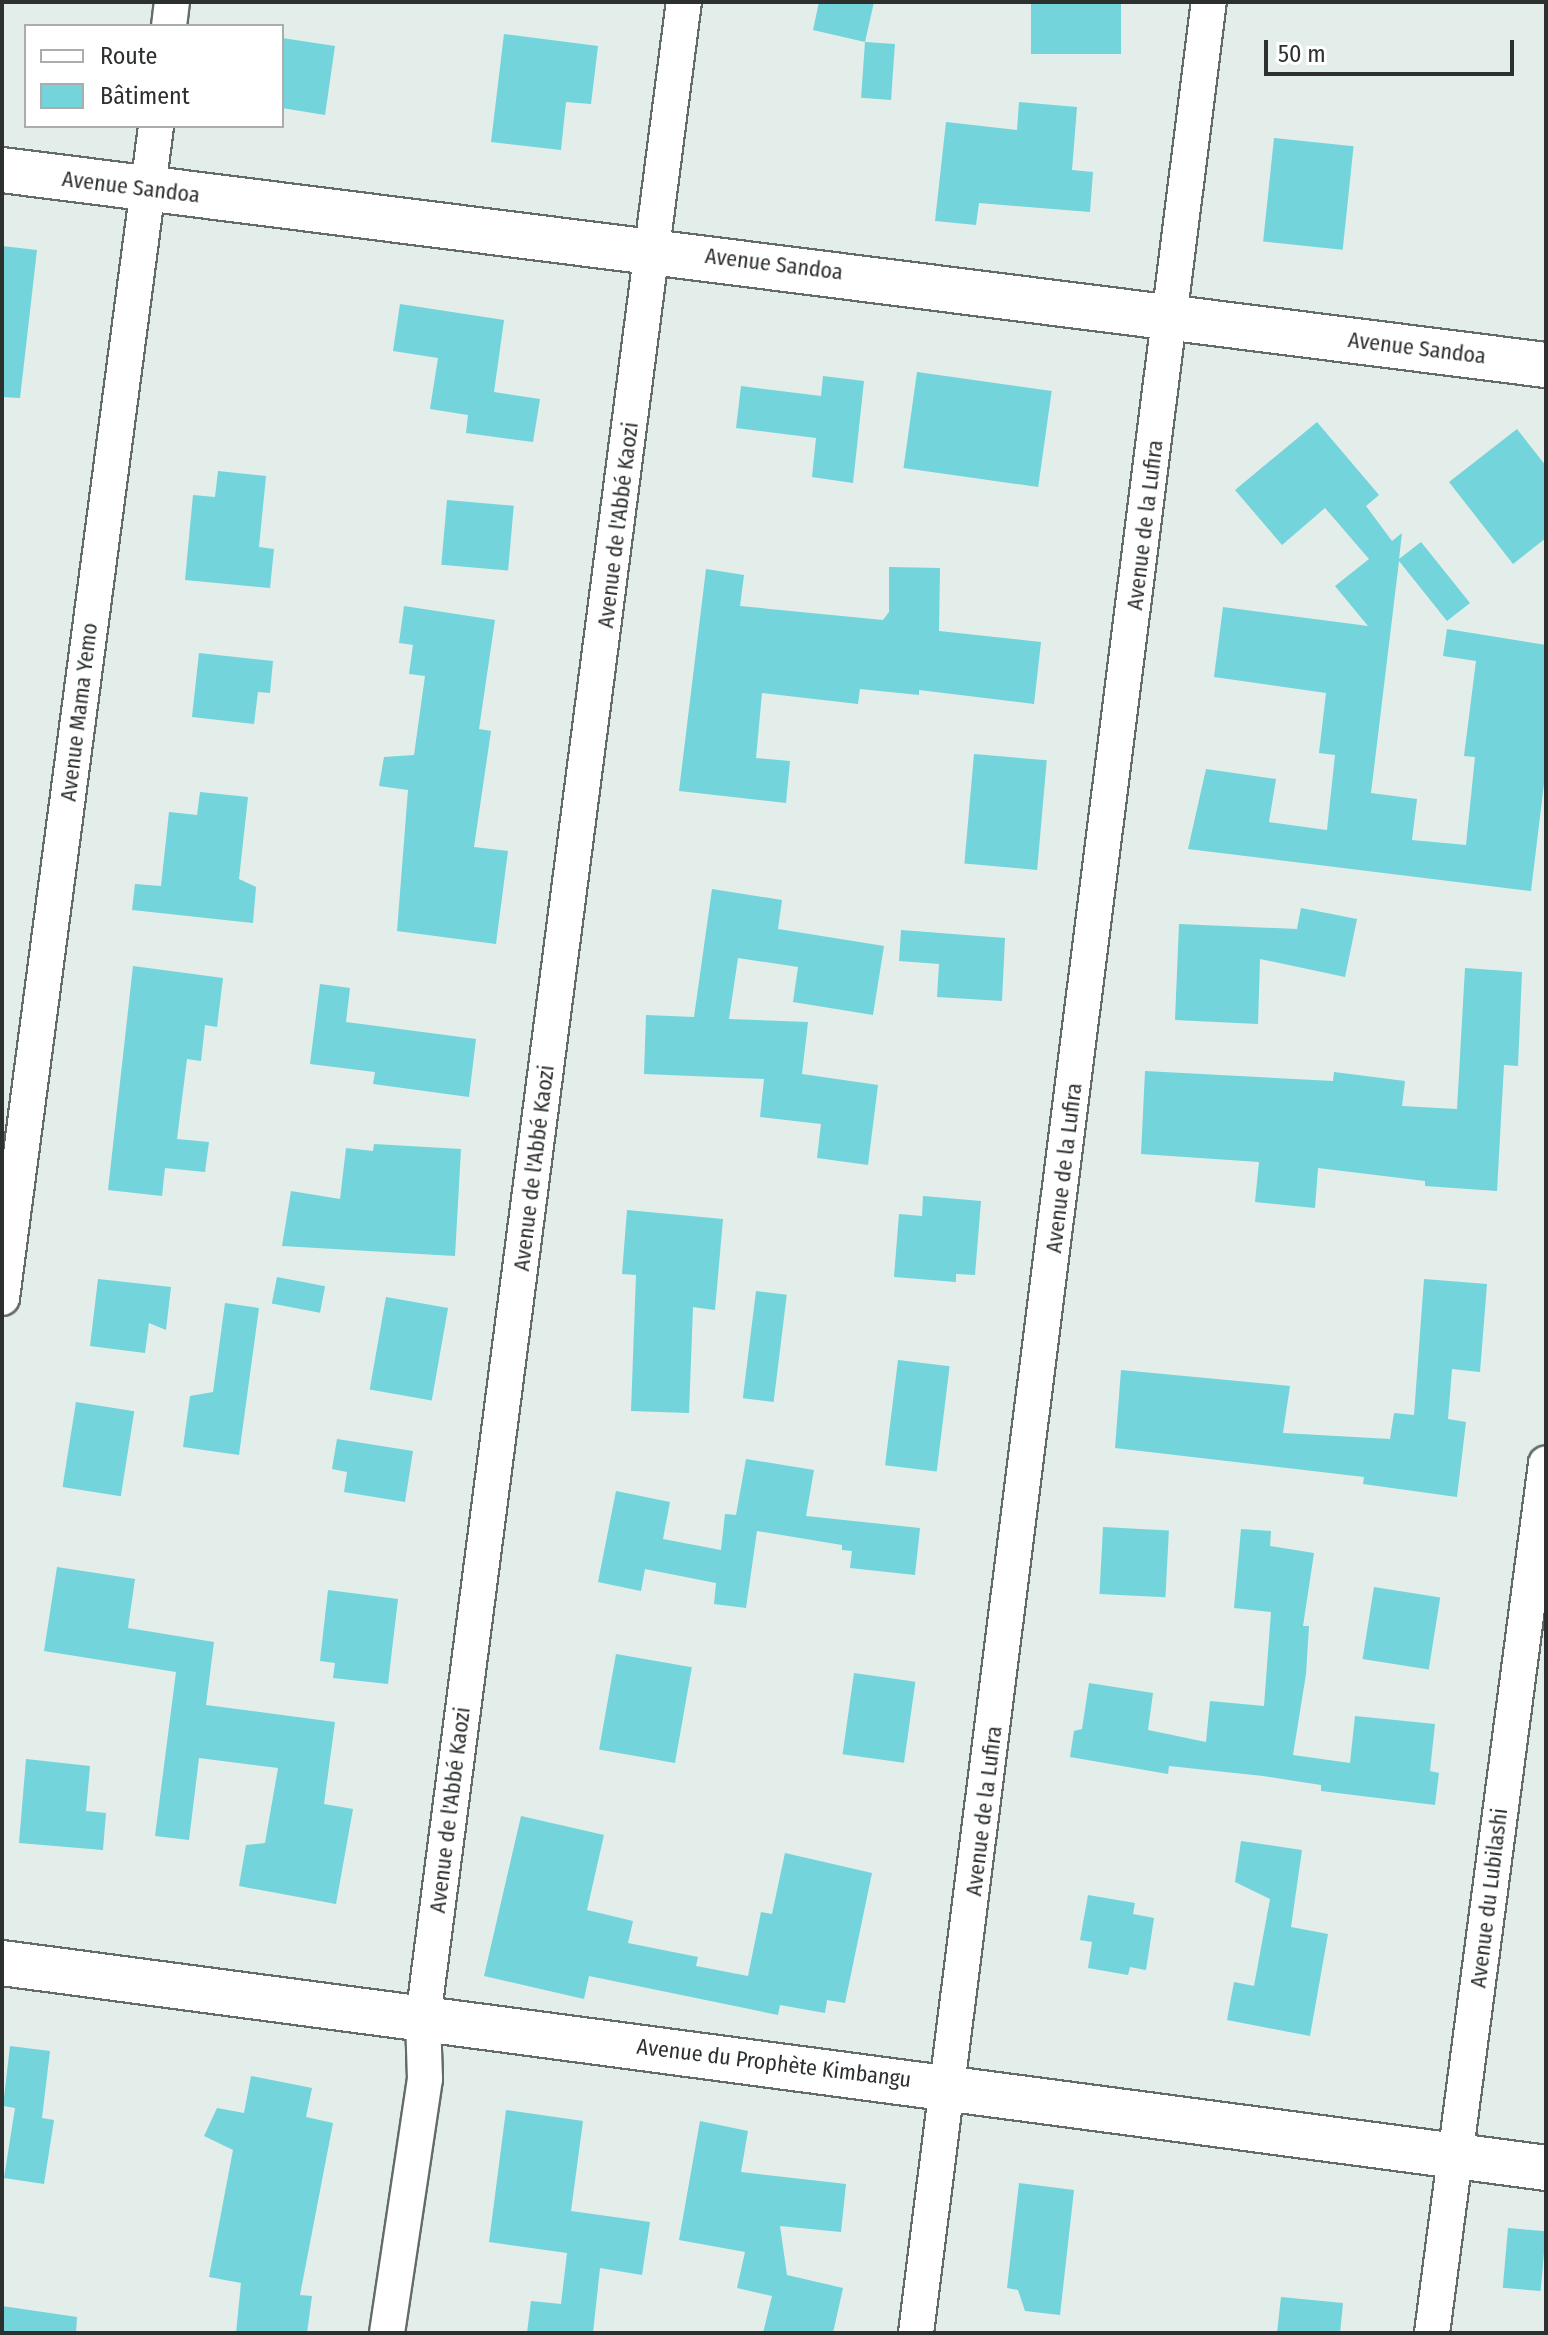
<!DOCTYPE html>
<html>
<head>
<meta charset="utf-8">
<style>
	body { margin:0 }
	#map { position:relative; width:1548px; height:2335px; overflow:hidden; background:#e3ede9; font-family:"Fira Sans Condensed",sans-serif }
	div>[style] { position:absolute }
	.building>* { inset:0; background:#73d4db; transform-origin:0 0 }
	.roads { filter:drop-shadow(2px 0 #636c69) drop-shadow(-2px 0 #636c69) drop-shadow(0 2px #636c69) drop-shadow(0 -2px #636c69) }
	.minor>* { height:34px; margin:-17px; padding:0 17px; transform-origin:17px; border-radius:17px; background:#fff }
	.tertiary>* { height:44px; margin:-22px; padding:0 22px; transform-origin:22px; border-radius:22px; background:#fff }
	span { translate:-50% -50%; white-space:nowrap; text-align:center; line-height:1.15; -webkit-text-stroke:7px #fff; paint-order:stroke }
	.street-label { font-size:22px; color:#2c302f }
	.frame { position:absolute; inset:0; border:4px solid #2c302f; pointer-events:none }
	.legend { position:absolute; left:24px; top:24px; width:260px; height:104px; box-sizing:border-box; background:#fff; border:2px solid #abacac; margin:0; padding:10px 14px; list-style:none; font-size:24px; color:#2c302f }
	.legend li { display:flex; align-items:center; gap:16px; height:40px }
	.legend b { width:40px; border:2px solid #abacac }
	.scale { position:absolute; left:1264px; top:40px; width:250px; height:36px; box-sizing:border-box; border:4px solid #2c302f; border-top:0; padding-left:10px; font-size:24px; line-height:28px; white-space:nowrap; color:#2c302f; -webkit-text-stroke:6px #fff; paint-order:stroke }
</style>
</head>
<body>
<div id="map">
	<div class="building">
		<div style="clip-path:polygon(819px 2px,874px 2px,865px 42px,813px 30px)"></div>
		<div style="left:1031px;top:2px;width:90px;height:52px"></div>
		<div style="clip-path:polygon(504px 34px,598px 46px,591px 104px,566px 102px,561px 150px,491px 142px)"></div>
		<div style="clip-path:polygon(282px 38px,335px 46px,325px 115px,282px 108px)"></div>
		<div style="left:865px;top:42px;width:30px;height:56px;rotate:4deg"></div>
		<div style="clip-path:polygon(1019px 102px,1077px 107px,1072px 170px,1093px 172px,1090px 212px,979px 203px,976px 225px,935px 221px,946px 122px,1017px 130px)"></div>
		<div style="left:1274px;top:138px;width:80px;height:104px;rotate:6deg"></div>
		<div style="clip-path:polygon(2px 246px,37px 250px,20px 398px,2px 397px)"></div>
		<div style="clip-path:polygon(400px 304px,504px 320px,494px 392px,540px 399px,533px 442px,466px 433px,468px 415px,430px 409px,438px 358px,393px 351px)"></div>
		<div style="left:917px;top:372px;width:136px;height:97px;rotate:8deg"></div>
		<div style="clip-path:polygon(823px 376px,864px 381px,853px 483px,812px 477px,816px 438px,736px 428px,741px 386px,821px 396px)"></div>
		<div style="clip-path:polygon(1317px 422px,1379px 495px,1366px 506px,1392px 541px,1402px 533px,1399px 559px,1421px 542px,1470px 603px,1447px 621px,1399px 561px,1371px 793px,1417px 799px,1412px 840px,1466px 845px,1475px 757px,1464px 756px,1476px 661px,1443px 656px,1447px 629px,1546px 645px,1546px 767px,1531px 891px,1188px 849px,1206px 769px,1276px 779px,1269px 822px,1327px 830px,1335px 755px,1319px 753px,1326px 693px,1214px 677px,1223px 607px,1368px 626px,1335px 586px,1369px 559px,1325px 508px,1282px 545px,1235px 490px)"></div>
		<div style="clip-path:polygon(1517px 429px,1546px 466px,1546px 538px,1513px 564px,1449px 482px)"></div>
		<div style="clip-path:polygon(218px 471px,266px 476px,259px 547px,274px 549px,270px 588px,185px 580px,193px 495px,215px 497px)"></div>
		<div style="left:447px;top:500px;width:67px;height:65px;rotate:5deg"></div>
		<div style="clip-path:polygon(889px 567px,940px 568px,939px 631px,1041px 642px,1034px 704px,919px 690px,919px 695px,860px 689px,858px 704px,762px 693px,756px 758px,790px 761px,786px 803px,679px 791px,706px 569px,744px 575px,740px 606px,883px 620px,889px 612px)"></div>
		<div style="clip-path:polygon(404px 606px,495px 620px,479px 729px,491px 731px,474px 847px,508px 851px,496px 944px,397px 931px,408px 790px,379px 786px,384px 757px,414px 755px,425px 676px,409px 674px,413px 645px,399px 643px)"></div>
		<div style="clip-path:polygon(199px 653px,273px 661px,270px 693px,258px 692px,254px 724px,192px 717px)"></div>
		<div style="left:974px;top:754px;width:73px;height:110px;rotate:5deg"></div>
		<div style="clip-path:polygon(200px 792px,248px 797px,239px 879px,256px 887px,253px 923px,132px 910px,135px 884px,161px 886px,169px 812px,197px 815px)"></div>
		<div style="clip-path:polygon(712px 889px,782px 900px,778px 929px,884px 946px,873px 1015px,793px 1002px,798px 967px,738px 958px,729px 1019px,808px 1022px,802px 1074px,878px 1085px,868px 1165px,817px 1158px,821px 1124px,760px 1117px,764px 1079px,644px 1074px,646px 1015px,694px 1017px)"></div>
		<div style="clip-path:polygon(1301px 908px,1357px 919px,1345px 977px,1260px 959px,1258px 1024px,1175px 1020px,1179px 924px,1297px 929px)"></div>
		<div style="clip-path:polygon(901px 930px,1005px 938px,1002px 1001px,937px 997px,939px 964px,899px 961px)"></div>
		<div style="clip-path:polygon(133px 966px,223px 978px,217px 1027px,205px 1025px,201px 1061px,187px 1059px,177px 1139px,209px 1142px,205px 1172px,165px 1168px,162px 1196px,108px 1190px)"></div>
		<div style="clip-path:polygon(1465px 968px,1522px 972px,1518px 1066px,1504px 1065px,1497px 1191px,1425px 1186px,1425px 1181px,1318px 1168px,1315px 1208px,1255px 1202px,1259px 1162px,1141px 1154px,1145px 1071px,1333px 1081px,1334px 1072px,1405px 1081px,1402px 1106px,1457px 1109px)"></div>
		<div style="clip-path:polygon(320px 984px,350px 988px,346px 1022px,476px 1039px,469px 1097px,373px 1084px,375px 1072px,310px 1064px)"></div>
		<div style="clip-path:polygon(374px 1144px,461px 1149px,455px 1256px,282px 1246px,291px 1191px,340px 1199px,346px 1148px,373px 1151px)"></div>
		<div style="clip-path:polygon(923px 1196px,981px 1201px,975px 1275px,956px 1274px,956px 1282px,894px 1277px,899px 1214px,922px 1216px)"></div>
		<div style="clip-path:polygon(627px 1210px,723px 1219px,715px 1310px,693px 1307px,689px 1413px,631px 1411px,636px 1275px,622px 1274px)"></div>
		<div style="left:277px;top:1277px;width:49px;height:27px;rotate:11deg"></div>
		<div style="clip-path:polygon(98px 1279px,171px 1287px,166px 1330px,149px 1323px,145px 1353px,90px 1346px)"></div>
		<div style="clip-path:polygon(1424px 1279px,1487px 1284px,1480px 1372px,1452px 1369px,1448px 1419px,1466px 1422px,1457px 1497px,1363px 1484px,1364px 1477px,1115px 1448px,1121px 1370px,1290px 1386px,1283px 1433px,1390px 1439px,1394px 1413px,1414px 1415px)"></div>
		<div style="left:756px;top:1291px;width:31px;height:108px;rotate:7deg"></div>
		<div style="left:386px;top:1297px;width:63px;height:94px;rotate:10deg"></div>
		<div style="clip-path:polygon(225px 1303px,259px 1308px,239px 1455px,183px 1447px,190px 1396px,213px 1392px)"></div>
		<div style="left:898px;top:1360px;width:52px;height:106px;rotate:7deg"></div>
		<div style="left:76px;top:1402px;width:59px;height:86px;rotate:9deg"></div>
		<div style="clip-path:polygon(337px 1439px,413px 1451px,405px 1502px,344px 1492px,347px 1472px,332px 1469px)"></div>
		<div style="clip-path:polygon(746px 1459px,814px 1470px,806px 1516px,920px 1528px,915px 1575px,850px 1568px,852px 1551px,842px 1550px,842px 1545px,757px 1531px,746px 1608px,714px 1604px,716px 1583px,645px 1569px,641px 1591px,598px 1582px,616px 1491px,670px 1502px,663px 1539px,721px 1550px,725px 1514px,736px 1515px)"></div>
		<div style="left:1103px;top:1527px;width:66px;height:67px;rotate:3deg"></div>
		<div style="clip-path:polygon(1241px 1529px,1271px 1531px,1270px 1546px,1314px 1553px,1303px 1626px,1309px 1626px,1306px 1674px,1293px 1755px,1350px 1763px,1355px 1716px,1435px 1724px,1430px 1771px,1439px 1773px,1435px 1805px,1321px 1791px,1321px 1785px,1263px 1776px,1169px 1766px,1168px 1774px,1070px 1757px,1074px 1731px,1082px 1729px,1089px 1683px,1153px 1693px,1148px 1730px,1206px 1742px,1210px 1701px,1264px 1706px,1271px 1612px,1234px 1608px)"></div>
		<div style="clip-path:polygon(57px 1567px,135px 1579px,128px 1628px,214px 1642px,206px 1705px,335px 1722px,324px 1804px,353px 1809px,336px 1904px,239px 1886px,246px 1845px,265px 1843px,278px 1768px,199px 1758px,189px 1840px,155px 1836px,176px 1672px,44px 1651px)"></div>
		<div style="left:1374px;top:1587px;width:67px;height:73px;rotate:9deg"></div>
		<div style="clip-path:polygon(328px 1590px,398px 1599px,388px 1684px,333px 1678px,335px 1663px,320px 1661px)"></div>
		<div style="left:616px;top:1654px;width:77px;height:97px;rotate:10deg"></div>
		<div style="left:854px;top:1673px;width:62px;height:82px;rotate:8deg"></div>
		<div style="clip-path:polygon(26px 1759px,90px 1766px,86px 1811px,106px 1813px,103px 1850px,19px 1843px)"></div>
		<div style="clip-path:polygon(521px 1816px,604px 1835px,587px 1910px,633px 1921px,628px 1943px,698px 1957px,696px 1966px,748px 1976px,761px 1912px,772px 1914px,785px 1853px,872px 1873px,845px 2003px,827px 2000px,825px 2013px,780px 2005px,778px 2015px,589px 1976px,584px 1999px,484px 1976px)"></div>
		<div style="clip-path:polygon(1241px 1841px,1302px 1850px,1291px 1927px,1328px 1934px,1310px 2036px,1227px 2020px,1234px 1982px,1254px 1986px,1270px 1899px,1235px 1882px)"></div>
		<div style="clip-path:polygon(1088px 1895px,1135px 1903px,1133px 1914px,1154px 1918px,1146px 1970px,1130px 1967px,1128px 1975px,1088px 1968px,1092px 1942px,1080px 1940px)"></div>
		<div style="clip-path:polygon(10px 2046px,50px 2051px,42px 2118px,54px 2120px,44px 2184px,4px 2178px,15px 2108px,3px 2106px)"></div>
		<div style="clip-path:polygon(251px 2076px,312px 2088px,306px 2117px,333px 2123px,300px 2295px,312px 2296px,307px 2333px,236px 2333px,241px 2283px,209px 2277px,233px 2150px,204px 2136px,217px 2108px,244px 2113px)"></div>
		<div style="clip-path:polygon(506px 2110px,583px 2121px,571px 2211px,650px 2222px,642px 2275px,600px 2268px,593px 2333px,527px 2333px,531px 2301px,561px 2304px,567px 2253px,489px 2242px)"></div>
		<div style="clip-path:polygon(700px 2121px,748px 2131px,741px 2172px,846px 2184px,841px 2232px,780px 2226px,787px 2275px,843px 2288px,833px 2333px,763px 2333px,772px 2296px,737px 2288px,745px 2252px,679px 2240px)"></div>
		<div style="clip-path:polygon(1019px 2183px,1074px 2190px,1060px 2315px,1025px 2311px,1018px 2290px,1007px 2288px)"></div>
		<div style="left:1508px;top:2228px;width:38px;height:60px;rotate:5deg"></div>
		<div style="clip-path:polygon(1281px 2297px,1343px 2303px,1340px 2333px,1277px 2333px)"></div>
		<div style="clip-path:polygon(2px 2306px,77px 2317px,76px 2333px,2px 2333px)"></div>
	</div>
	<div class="roads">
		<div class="minor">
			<div style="left:169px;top:26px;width:24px;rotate:-83deg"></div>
			<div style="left:2px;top:1298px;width:1182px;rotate:-82.51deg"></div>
			<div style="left:387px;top:2333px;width:257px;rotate:-81.5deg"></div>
			<div style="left:425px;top:2079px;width:60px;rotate:-91.9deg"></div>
			<div style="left:423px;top:2019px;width:2034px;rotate:-82.63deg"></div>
			<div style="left:916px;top:2333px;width:2349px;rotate:-82.84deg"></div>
			<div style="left:1432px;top:2333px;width:877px;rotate:-82.53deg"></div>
		</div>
		<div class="tertiary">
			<div style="left:2px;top:170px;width:1556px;rotate:7.2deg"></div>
			<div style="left:2px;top:1963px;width:1558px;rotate:7.56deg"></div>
		</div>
	</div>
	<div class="street-label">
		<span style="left:131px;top:187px;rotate:7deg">Avenue Sandoa</span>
		<span style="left:774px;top:264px;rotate:7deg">Avenue Sandoa</span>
		<span style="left:1417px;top:348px;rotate:7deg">Avenue Sandoa</span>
		<span style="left:618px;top:525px;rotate:-83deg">Avenue de l'Abbé Kaozi</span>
		<span style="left:1145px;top:525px;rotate:-83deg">Avenue de la Lufira</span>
		<span style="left:79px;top:712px;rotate:-83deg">Avenue Mama Yemo</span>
		<span style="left:534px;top:1168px;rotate:-83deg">Avenue de l'Abbé Kaozi</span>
		<span style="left:1064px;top:1168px;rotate:-83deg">Avenue de la Lufira</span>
		<span style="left:450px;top:1810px;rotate:-83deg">Avenue de l'Abbé Kaozi</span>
		<span style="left:984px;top:1811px;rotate:-83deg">Avenue de la Lufira</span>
		<span style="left:1489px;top:1898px;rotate:-83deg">Avenue du Lubilashi</span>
		<span style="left:774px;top:2063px;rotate:7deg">Avenue du Prophète Kimbangu</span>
	</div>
	<div class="frame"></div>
	<ul class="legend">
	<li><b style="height:10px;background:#fff"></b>Route</li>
	<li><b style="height:22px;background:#73d4db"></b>Bâtiment</li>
	</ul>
	<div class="scale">50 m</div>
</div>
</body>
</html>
